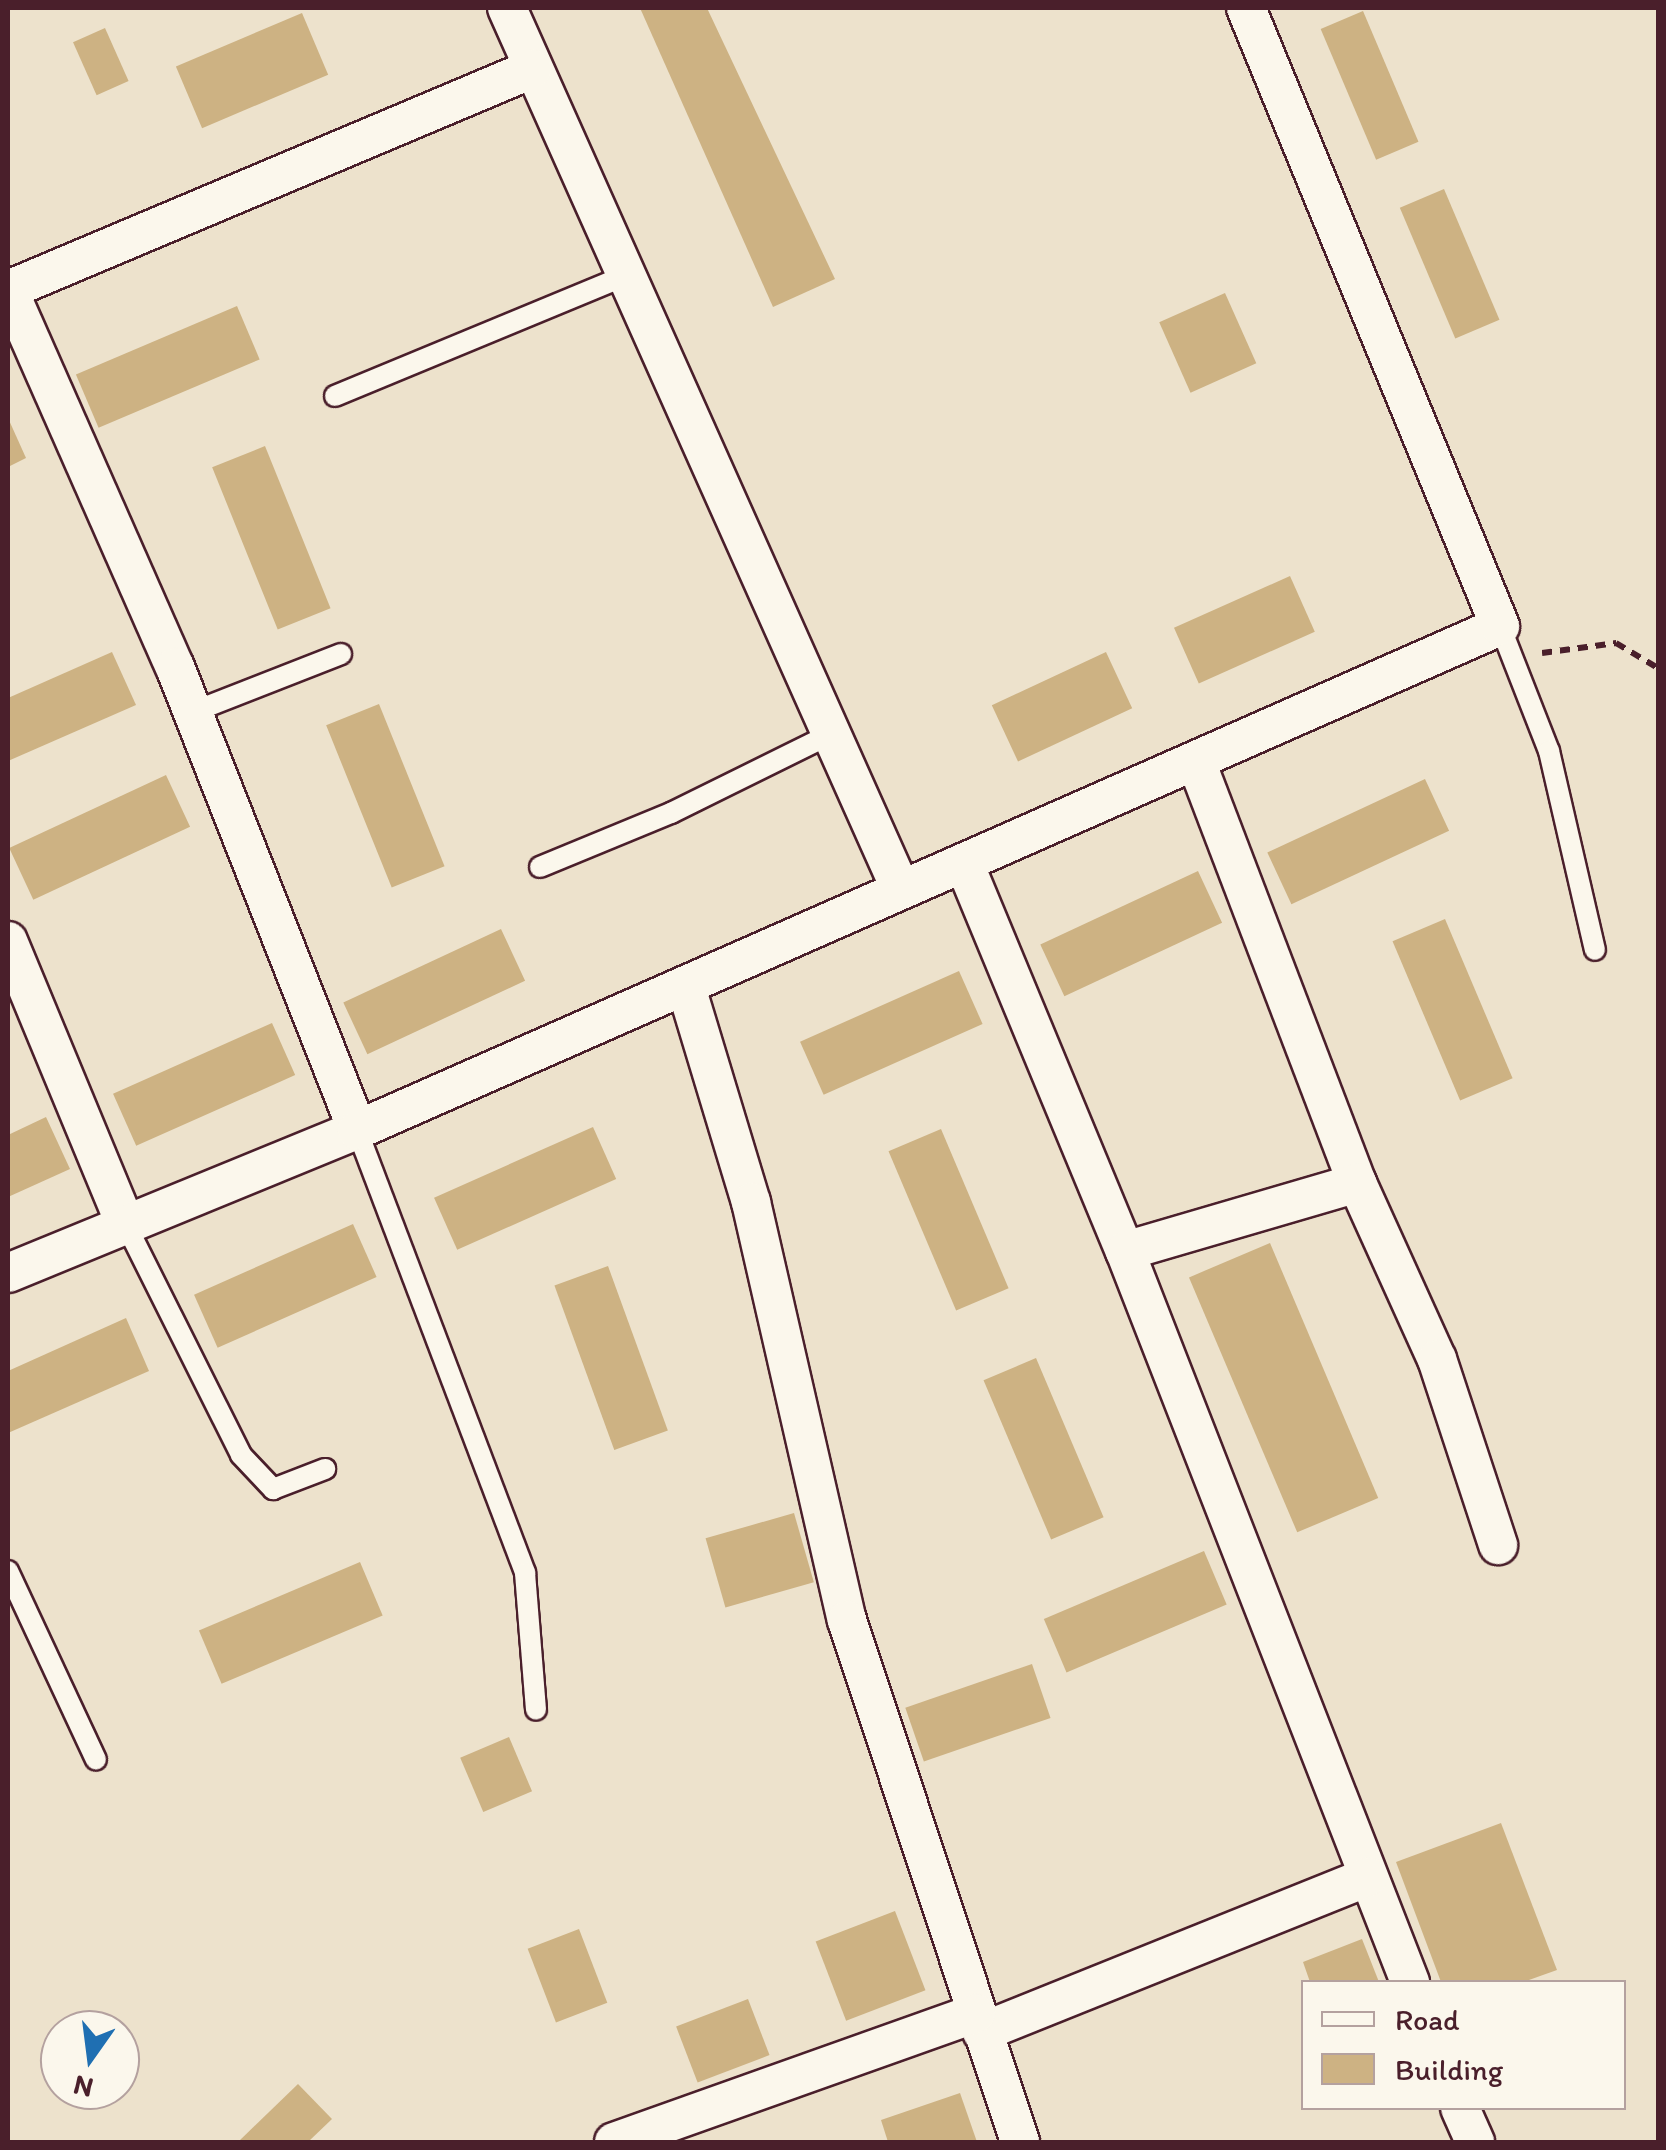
<!DOCTYPE html>
<html>
<head>
<meta charset="utf-8">
<style>
	body { margin:0 }
	#map { position:relative; width:1666px; height:2150px; overflow:hidden; background:#ede2cc; font-family:Itim,sans-serif }
	div>[style] { position:absolute }
	.building>* { inset:0; background:#cdb283; transform-origin:0 0 }
	.path>* { height:6px; margin-top:-3px; transform-origin:0; background:repeating-linear-gradient(90deg,#4a1f2b 0 10px,transparent 0 18px) }
	.roads { filter:drop-shadow(2px 0 #4a1f2b) drop-shadow(-2px 0 #4a1f2b) drop-shadow(0 2px #4a1f2b) drop-shadow(0 -2px #4a1f2b) }
	.service>* { height:20px; margin:-10px; padding:0 10px; transform-origin:10px; border-radius:10px; background:#fbf7ec }
	.minor>* { height:38px; margin:-19px; padding:0 19px; transform-origin:19px; border-radius:19px; background:#fbf7ec }
	span { translate:-50% -50%; white-space:nowrap; text-align:center; line-height:1.15; -webkit-text-stroke:10px #fbf7ec; paint-order:stroke }
	.frame { position:absolute; inset:0; border:10px solid #4a1f2b; pointer-events:none }
	.legend { position:absolute; left:1301px; top:1980px; width:325px; height:130px; box-sizing:border-box; background:#fbf7ec; border:2px solid #b4a19f; margin:0; padding:12px 18px; list-style:none; font-size:30px; color:#4a1f2b }
	.legend li { display:flex; align-items:center; gap:20px; height:50px }
	.legend b { width:50px; border:2px solid #b4a19f }
	.north { position:absolute; left:40px; top:2010px; width:100px; height:100px; box-sizing:border-box; background:#fbf7ec; border:2px solid #b4a19f; border-radius:50%; rotate:194deg; font-size:28px; font-weight:700; line-height:40px; text-align:center; color:#4a1f2b }
	.north::after { content:''; display:block; margin:auto; width:35px; height:45px; background:#1f6fb2; clip-path:polygon(50% 0,100% 100%,50% 72%,0 100%) }
</style>
</head>
<body>
<div id="map">
	<div class="building">
		<div style="clip-path:polygon(640px 8px,707px 8px,835px 279px,773px 307px)"></div>
		<div style="left:1363px;top:11px;width:142px;height:46px;rotate:67deg"></div>
		<div style="left:302px;top:13px;width:67px;height:137px;rotate:67deg"></div>
		<div style="left:105px;top:28px;width:58px;height:35px;rotate:66deg"></div>
		<div style="left:1444px;top:189px;width:142px;height:48px;rotate:67deg"></div>
		<div style="left:1225px;top:293px;width:77px;height:72px;rotate:66deg"></div>
		<div style="left:237px;top:306px;width:58px;height:175px;rotate:67deg"></div>
		<div style="clip-path:polygon(8px 418px,26px 458px,8px 467px)"></div>
		<div style="left:265px;top:446px;width:175px;height:57px;rotate:68deg"></div>
		<div style="left:1290px;top:576px;width:61px;height:127px;rotate:66deg"></div>
		<div style="clip-path:polygon(112px 652px,136px 705px,8px 761px,8px 698px)"></div>
		<div style="left:1106px;top:652px;width:62px;height:126px;rotate:65deg"></div>
		<div style="left:379px;top:704px;width:175px;height:57px;rotate:68deg"></div>
		<div style="left:166px;top:775px;width:57px;height:173px;rotate:65deg"></div>
		<div style="left:1425px;top:779px;width:57px;height:174px;rotate:65deg"></div>
		<div style="left:1198px;top:871px;width:57px;height:174px;rotate:65deg"></div>
		<div style="left:1445px;top:919px;width:173px;height:57px;rotate:67deg"></div>
		<div style="left:501px;top:929px;width:57px;height:174px;rotate:65deg"></div>
		<div style="left:959px;top:971px;width:58px;height:174px;rotate:66deg"></div>
		<div style="left:272px;top:1023px;width:57px;height:174px;rotate:66deg"></div>
		<div style="clip-path:polygon(46px 1117px,70px 1169px,8px 1197px,8px 1135px)"></div>
		<div style="left:593px;top:1127px;width:57px;height:174px;rotate:66deg"></div>
		<div style="left:941px;top:1129px;width:173px;height:57px;rotate:67deg"></div>
		<div style="left:353px;top:1224px;width:58px;height:174px;rotate:66deg"></div>
		<div style="left:1270px;top:1243px;width:277px;height:88px;rotate:67deg"></div>
		<div style="left:608px;top:1266px;width:175px;height:57px;rotate:70deg"></div>
		<div style="clip-path:polygon(126px 1318px,149px 1371px,8px 1433px,8px 1371px)"></div>
		<div style="left:1036px;top:1358px;width:173px;height:57px;rotate:67deg"></div>
		<div style="left:794px;top:1513px;width:72px;height:92px;rotate:74deg"></div>
		<div style="left:1204px;top:1551px;width:58px;height:174px;rotate:67deg"></div>
		<div style="left:360px;top:1562px;width:58px;height:175px;rotate:67deg"></div>
		<div style="left:1032px;top:1664px;width:57px;height:134px;rotate:71deg"></div>
		<div style="left:509px;top:1737px;width:59px;height:53px;rotate:67deg"></div>
		<div style="clip-path:polygon(1501px 1823px,1557px 1970px,1523px 1982px,1441px 1982px,1396px 1862px)"></div>
		<div style="left:895px;top:1911px;width:85px;height:85px;rotate:69deg"></div>
		<div style="left:579px;top:1929px;width:79px;height:55px;rotate:69deg"></div>
		<div style="clip-path:polygon(1362px 1939px,1379px 1982px,1310px 1982px,1303px 1962px)"></div>
		<div style="left:748px;top:1999px;width:60px;height:77px;rotate:69deg"></div>
		<div style="clip-path:polygon(298px 2084px,332px 2119px,308px 2142px,238px 2142px)"></div>
		<div style="clip-path:polygon(960px 2093px,977px 2142px,888px 2142px,881px 2120px)"></div>
	</div>
	<div class="path">
		<div style="left:1542px;top:653px;width:75px;rotate:-7.7deg"></div>
		<div style="left:1616px;top:643px;width:49px;rotate:30.8deg"></div>
	</div>
	<div class="roads">
		<div class="service">
			<div style="left:335px;top:396px;width:314px;rotate:-22.5deg"></div>
			<div style="left:1500px;top:626px;width:134px;rotate:68.6deg"></div>
			<div style="left:1549px;top:751px;width:204px;rotate:77deg"></div>
			<div style="left:193px;top:712px;width:159px;rotate:-21.4deg"></div>
			<div style="left:540px;top:867px;width:142px;rotate:-22.4deg"></div>
			<div style="left:671px;top:813px;width:178px;rotate:-26.3deg"></div>
			<div style="left:357px;top:1130px;width:474px;rotate:69.2deg"></div>
			<div style="left:525px;top:1573px;width:137px;rotate:85.4deg"></div>
			<div style="left:125px;top:1223px;width:259px;rotate:63.4deg"></div>
			<div style="left:241px;top:1455px;width:47px;rotate:46.7deg"></div>
			<div style="left:273px;top:1489px;width:56px;rotate:-21deg"></div>
			<div style="left:8px;top:1571px;width:208px;rotate:65deg"></div>
		</div>
		<div class="minor">
			<div style="left:507px;top:8px;width:966px;rotate:65.93deg"></div>
			<div style="left:8px;top:289px;width:413px;rotate:66.2deg"></div>
			<div style="left:175px;top:667px;width:497px;rotate:68.5deg"></div>
			<div style="left:8px;top:290px;width:569px;rotate:-22.87deg"></div>
			<div style="left:1197px;top:764px;width:449px;rotate:69.1deg"></div>
			<div style="left:1357px;top:1183px;width:193px;rotate:65.6deg"></div>
			<div style="left:1437px;top:1359px;width:196px;rotate:71.8deg"></div>
			<div style="left:964px;top:863px;width:420px;rotate:67.5deg"></div>
			<div style="left:1125px;top:1251px;width:785px;rotate:68.7deg"></div>
			<div style="left:8px;top:941px;width:305px;rotate:67.5deg"></div>
			<div style="left:686px;top:987px;width:225px;rotate:73.2deg"></div>
			<div style="left:751px;top:1202px;width:429px;rotate:77.1deg"></div>
			<div style="left:847px;top:1620px;width:550px;rotate:71.66deg"></div>
			<div style="left:1125px;top:1251px;width:242px;rotate:-16.3deg"></div>
			<div style="left:8px;top:1273px;width:377px;rotate:-22.3deg"></div>
			<div style="left:357px;top:1130px;width:1249px;rotate:-23.79deg"></div>
			<div style="left:1500px;top:626px;width:668px;rotate:-112.34deg"></div>
			<div style="left:982px;top:2032px;width:416px;rotate:-21.9deg"></div>
			<div style="left:1460px;top:2108px;width:37px;rotate:66deg"></div>
			<div style="left:614px;top:2142px;width:384px;rotate:-19.6deg"></div>
		</div>
	</div>
	<div class="frame"></div>
	<ul class="legend">
	<li><b style="height:12px;background:#fbf7ec"></b>Road</li>
	<li><b style="height:28px;background:#cdb283"></b>Building</li>
	</ul>
	<div class="north">N</div>
</div>
</body>
</html>
